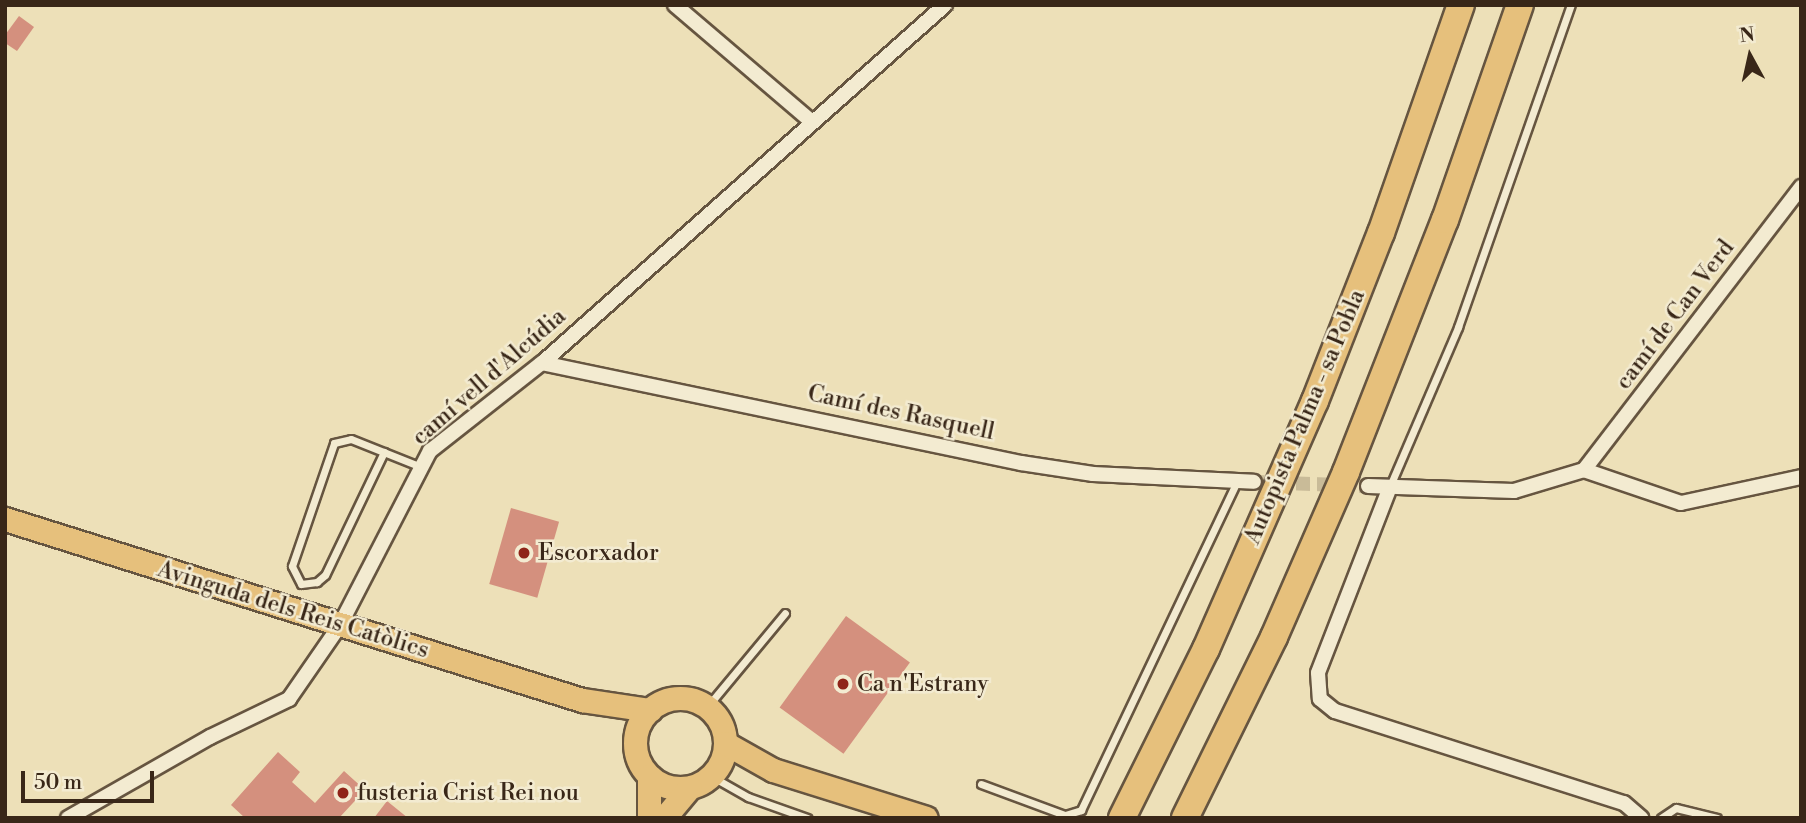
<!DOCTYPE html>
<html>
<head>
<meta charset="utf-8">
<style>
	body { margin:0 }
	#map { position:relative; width:1806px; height:823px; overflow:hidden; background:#ede0b8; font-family:"Libre Bodoni",serif }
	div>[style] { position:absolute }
	.building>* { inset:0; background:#d4907e; transform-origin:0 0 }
	.minor-tunnel>* { height:14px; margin-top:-7px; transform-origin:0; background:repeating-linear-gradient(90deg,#c9bb98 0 14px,transparent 0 21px) }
	.roads { filter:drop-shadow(2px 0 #665540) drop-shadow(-2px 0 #665540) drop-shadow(0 2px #665540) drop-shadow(0 -2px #665540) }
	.service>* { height:7px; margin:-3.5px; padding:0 3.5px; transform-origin:3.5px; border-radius:3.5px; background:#f3ebd1 }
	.minor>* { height:14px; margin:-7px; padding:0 7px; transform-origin:7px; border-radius:7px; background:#f3ebd1 }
	.primary>* { height:23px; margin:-11.5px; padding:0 11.5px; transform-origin:11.5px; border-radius:11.5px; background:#e6c07c }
	.primary>.ring { margin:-11.5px; padding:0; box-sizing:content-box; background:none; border:23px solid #e6c07c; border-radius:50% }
	.motorway>* { height:26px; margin:-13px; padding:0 13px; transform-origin:13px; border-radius:13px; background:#e6c07c }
	.dots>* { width:19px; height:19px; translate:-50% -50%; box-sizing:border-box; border:4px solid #f3ebd1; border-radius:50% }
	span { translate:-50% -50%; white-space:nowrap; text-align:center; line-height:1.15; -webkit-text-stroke:5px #f3ebd1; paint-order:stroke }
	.street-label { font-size:23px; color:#392718 }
	.poi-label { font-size:23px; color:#392718 }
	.left { translate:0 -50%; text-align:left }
	.frame { position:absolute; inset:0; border:7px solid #392718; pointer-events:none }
	.north { position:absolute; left:1715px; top:21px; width:70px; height:70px; -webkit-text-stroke:5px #f3ebd1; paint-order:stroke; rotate:352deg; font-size:19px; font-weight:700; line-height:28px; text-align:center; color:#392718 }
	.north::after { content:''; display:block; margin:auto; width:24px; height:32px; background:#392718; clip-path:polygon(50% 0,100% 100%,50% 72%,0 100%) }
	.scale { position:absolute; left:21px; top:771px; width:133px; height:32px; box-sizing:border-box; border:4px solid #392718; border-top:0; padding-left:9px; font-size:21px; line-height:24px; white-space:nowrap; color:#392718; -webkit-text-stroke:5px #f3ebd1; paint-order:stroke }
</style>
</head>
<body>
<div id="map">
	<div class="building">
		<div style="clip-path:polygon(19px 16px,34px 27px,17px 51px,5px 43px,5px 35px)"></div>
		<div style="left:511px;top:508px;width:50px;height:79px;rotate:16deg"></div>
		<div style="left:846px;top:616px;width:79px;height:113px;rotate:36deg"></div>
		<div style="clip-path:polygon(278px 752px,300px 772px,292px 782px,315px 803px,344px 771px,365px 790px,339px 818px,245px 818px,231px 805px)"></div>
		<div style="clip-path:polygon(387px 801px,408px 818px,374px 818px)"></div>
	</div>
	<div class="minor-tunnel">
		<div style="left:1254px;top:482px;width:114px;rotate:2deg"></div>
	</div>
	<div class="roads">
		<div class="service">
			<div style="left:384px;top:452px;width:136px;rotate:115.6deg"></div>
			<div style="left:325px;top:575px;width:11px;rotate:139deg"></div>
			<div style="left:317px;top:582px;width:16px;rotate:173deg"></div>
			<div style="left:301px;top:584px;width:20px;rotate:-117deg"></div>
			<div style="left:292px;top:566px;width:130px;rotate:-71.1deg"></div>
			<div style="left:334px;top:443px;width:17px;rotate:-13deg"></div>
			<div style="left:351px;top:439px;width:75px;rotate:21.8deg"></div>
			<div style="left:1390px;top:486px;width:173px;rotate:-66.8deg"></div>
			<div style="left:1458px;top:327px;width:341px;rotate:-70.7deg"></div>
			<div style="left:707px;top:707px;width:122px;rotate:-50.3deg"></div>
			<div style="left:711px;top:776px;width:43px;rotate:29.6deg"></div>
			<div style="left:748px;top:797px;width:63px;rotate:19.6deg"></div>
			<div style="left:981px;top:784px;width:90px;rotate:20.3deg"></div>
			<div style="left:1065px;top:815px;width:17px;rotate:-17deg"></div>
			<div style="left:1081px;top:810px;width:363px;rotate:-64.6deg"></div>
			<div style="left:1661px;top:818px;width:18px;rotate:-34deg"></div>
			<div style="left:1676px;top:808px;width:42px;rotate:13.7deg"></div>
		</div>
		<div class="minor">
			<div style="left:675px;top:5px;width:180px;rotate:40.5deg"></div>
			<div style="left:542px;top:363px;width:489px;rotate:11.8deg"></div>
			<div style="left:1021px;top:463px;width:73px;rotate:8.7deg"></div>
			<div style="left:1093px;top:474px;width:161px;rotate:2.8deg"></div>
			<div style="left:1584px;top:470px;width:357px;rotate:-52.5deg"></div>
			<div style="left:1368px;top:486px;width:146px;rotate:2deg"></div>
			<div style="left:1514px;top:491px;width:73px;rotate:-16.7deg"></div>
			<div style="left:1584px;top:470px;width:102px;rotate:18.8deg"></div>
			<div style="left:1681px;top:503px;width:123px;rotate:-12.2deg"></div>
			<div style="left:1390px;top:487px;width:199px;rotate:111.2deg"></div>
			<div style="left:1318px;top:673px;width:26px;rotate:86deg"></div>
			<div style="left:1320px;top:699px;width:19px;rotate:39deg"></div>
			<div style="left:1335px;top:711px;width:303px;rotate:17.7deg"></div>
			<div style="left:1624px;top:803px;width:23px;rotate:41deg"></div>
			<div style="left:68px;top:818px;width:163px;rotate:-29.7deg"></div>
			<div style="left:210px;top:737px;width:88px;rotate:-25.7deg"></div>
			<div style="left:289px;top:699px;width:90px;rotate:-55.4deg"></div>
			<div style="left:340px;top:625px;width:196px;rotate:-62.7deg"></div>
			<div style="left:430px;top:451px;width:142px;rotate:-38.2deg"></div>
			<div style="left:542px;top:363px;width:539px;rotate:-41.62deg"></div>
		</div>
		<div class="primary">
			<div style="left:5px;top:519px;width:605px;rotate:17.42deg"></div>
			<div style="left:582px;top:700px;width:69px;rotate:8.4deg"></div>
			<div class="ring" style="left:635px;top:698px;width:67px;height:67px"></div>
			<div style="left:725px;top:743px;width:55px;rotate:29.4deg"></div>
			<div style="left:773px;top:770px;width:160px;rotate:17.4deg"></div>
			<div style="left:649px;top:818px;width:42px;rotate:-90deg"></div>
			<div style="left:664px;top:818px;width:40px;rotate:-50deg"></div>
		</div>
		<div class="motorway">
			<div style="left:1122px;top:818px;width:189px;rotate:-63.6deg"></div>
			<div style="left:1206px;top:649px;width:271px;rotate:-66.3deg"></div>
			<div style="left:1315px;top:401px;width:180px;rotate:-68.6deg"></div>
			<div style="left:1381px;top:233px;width:242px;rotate:-70.7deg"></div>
			<div style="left:1185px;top:818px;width:202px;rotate:-63.8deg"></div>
			<div style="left:1274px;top:637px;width:180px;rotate:-66.4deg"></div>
			<div style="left:1346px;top:472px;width:271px;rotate:-68.6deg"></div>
			<div style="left:1445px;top:220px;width:228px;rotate:-70.8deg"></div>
		</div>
	</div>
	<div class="dots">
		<div style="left:524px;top:553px;background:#8f2418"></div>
		<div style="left:843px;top:684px;background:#8f2418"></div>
		<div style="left:343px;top:793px;background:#8f2418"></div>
	</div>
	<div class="street-label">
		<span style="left:1675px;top:315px;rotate:-53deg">camí de Can Verd</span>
		<span style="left:489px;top:377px;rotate:-41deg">camí vell d'Alcúdia</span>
		<span style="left:901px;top:413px;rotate:12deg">Camí des Rasquell</span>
		<span style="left:1305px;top:417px;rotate:-67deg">Autopista Palma - sa Pobla</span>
		<span style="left:293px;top:610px;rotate:17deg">Avinguda dels Reis Catòlics</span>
	</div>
	<div class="poi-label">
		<span class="left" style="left:538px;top:553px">Escorxador</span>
		<span class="left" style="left:857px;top:684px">Ca n'Estrany</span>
		<span class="left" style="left:357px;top:793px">fusteria Crist Rei nou</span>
	</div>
	<div class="frame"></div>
	<div class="north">N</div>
	<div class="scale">50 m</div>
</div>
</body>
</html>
